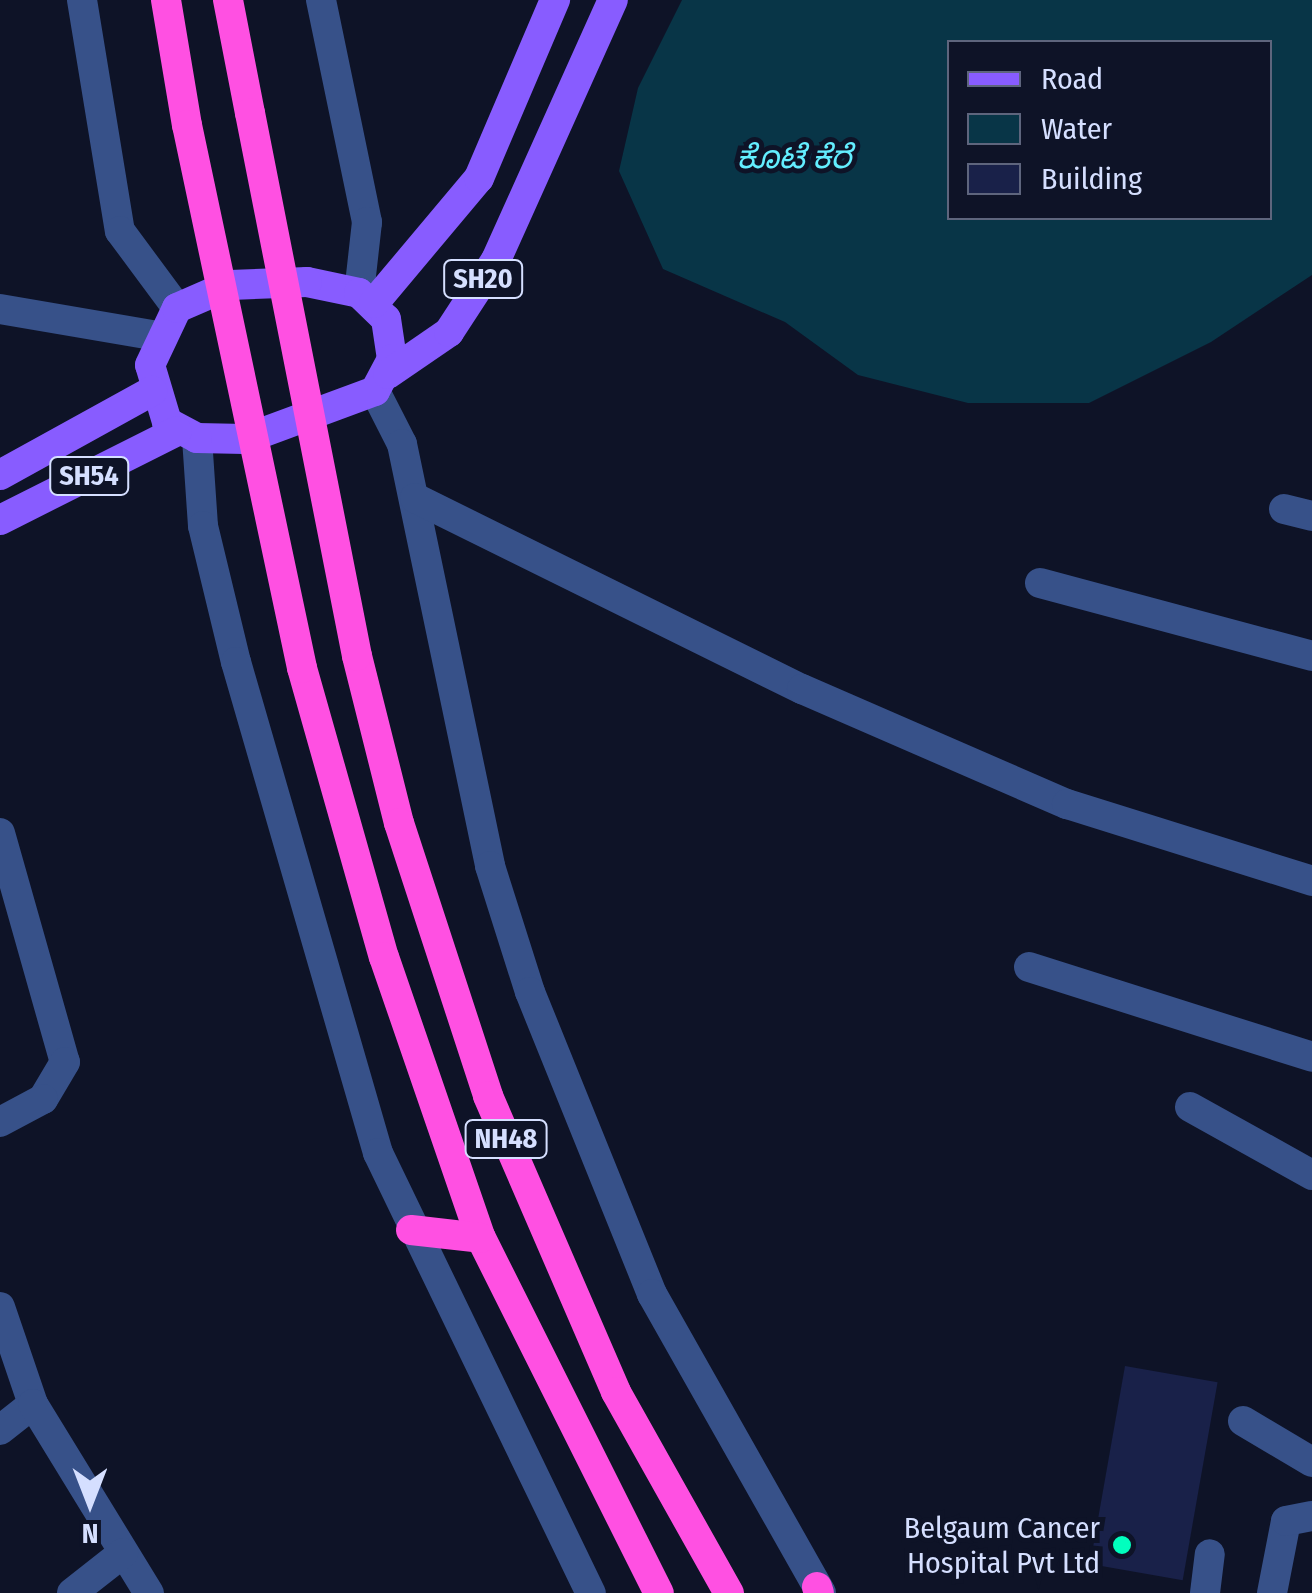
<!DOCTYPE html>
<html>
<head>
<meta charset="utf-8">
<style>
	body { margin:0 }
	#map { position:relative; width:1312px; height:1593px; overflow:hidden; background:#0e1327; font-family:"Fira Sans Condensed","Noto Sans Kannada",sans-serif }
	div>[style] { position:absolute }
	.water>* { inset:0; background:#083547 }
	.building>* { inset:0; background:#192149; transform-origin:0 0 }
	.minor>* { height:30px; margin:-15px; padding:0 15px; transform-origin:15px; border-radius:15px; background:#375189 }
	.major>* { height:30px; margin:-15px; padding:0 15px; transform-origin:15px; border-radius:15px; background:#885cff }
	.highway>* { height:30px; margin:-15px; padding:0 15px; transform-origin:15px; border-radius:15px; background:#ff50e2 }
	.highway-bridge>* { height:30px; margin:-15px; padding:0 15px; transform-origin:15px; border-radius:15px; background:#ff50e2 }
	.dots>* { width:28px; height:28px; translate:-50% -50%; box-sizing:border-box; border:5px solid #0e1327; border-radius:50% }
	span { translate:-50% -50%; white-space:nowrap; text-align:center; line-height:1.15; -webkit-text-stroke:10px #0e1327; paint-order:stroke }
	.shield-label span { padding:2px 8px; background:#0e1327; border:2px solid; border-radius:8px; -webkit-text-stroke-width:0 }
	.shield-label { font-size:28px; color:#d5dfff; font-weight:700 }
	.poi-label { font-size:30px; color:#d5dfff }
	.right { translate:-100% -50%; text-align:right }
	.water-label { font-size:32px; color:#63eeff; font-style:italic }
	.legend { position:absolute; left:947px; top:40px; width:325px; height:180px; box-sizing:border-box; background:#0e1327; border:2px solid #5e657d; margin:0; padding:12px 18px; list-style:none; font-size:30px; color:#d5dfff }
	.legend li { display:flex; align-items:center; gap:20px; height:50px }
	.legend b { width:50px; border:2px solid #5e657d }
	.north { position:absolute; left:40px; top:1453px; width:100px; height:100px; -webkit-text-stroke:8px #0e1327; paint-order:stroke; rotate:180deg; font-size:28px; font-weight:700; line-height:40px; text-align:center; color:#d5dfff }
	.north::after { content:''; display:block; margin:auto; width:35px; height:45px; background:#d5dfff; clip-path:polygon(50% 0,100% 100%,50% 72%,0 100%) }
</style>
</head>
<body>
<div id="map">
	<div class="water">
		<div style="clip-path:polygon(evenodd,682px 0,1312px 0,1312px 275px,1211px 342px,1089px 403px,968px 403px,858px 375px,785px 322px,663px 269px,619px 171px,638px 88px,682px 0,1270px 42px,1270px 218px,949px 218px,949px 42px,1270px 42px)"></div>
	</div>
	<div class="building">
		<div style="left:1125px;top:1366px;width:94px;height:201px;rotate:10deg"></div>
	</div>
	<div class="minor">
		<div style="left:82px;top:0;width:234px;rotate:80.7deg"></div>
		<div style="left:120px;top:231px;width:96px;rotate:53.5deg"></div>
		<div style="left:321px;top:0;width:227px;rotate:78.3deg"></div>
		<div style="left:367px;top:222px;width:71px;rotate:96.4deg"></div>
		<div style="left:0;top:309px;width:160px;rotate:9.7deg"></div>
		<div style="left:375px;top:391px;width:59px;rotate:63deg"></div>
		<div style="left:402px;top:444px;width:431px;rotate:78.2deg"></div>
		<div style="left:490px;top:866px;width:132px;rotate:72.4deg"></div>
		<div style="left:530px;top:992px;width:326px;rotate:68deg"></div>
		<div style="left:652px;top:1294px;width:343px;rotate:60.5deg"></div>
		<div style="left:197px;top:438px;width:88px;rotate:86.1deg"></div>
		<div style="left:203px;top:526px;width:140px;rotate:76.4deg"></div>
		<div style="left:236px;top:662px;width:511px;rotate:73.87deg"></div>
		<div style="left:378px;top:1153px;width:489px;rotate:64.2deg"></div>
		<div style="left:415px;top:498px;width:432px;rotate:26.3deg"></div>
		<div style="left:802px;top:689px;width:289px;rotate:23.5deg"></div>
		<div style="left:1067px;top:804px;width:257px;rotate:17.4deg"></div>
		<div style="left:1284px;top:509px;width:29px;rotate:14deg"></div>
		<div style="left:1040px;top:583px;width:282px;rotate:15deg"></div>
		<div style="left:0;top:833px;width:238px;rotate:74.2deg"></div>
		<div style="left:65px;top:1062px;width:43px;rotate:120.7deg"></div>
		<div style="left:43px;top:1099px;width:49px;rotate:151.9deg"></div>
		<div style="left:1029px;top:967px;width:297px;rotate:17.6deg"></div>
		<div style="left:1190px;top:1107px;width:140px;rotate:29.1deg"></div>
		<div style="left:0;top:1307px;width:102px;rotate:71.2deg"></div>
		<div style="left:33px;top:1404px;width:42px;rotate:141.8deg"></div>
		<div style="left:33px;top:1404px;width:222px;rotate:58.5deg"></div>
		<div style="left:1243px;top:1421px;width:80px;rotate:30.7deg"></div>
		<div style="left:72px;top:1593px;width:65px;rotate:-38.1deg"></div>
		<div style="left:1205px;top:1593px;width:39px;rotate:-83deg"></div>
		<div style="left:1272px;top:1593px;width:73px;rotate:-79deg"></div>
		<div style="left:1286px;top:1521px;width:26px;rotate:-11deg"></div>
	</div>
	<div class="major">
		<div style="left:307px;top:282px;width:53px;rotate:11.9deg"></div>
		<div style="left:359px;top:293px;width:37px;rotate:44deg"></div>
		<div style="left:386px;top:319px;width:40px;rotate:81.5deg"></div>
		<div style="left:392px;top:359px;width:36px;rotate:118deg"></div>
		<div style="left:375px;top:391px;width:139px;rotate:159.7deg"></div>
		<div style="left:245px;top:439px;width:48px;rotate:-178.8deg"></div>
		<div style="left:197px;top:438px;width:34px;rotate:-152deg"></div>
		<div style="left:167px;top:422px;width:59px;rotate:-106.6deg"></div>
		<div style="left:150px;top:365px;width:63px;rotate:-64.7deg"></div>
		<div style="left:177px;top:308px;width:58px;rotate:-23.5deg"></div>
		<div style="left:230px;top:285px;width:77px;rotate:-2.2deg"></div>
		<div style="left:374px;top:303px;width:163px;rotate:-50deg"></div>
		<div style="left:479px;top:178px;width:194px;rotate:-66.9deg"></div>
		<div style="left:388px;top:374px;width:74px;rotate:-34.5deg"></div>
		<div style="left:449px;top:332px;width:86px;rotate:-56.9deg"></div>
		<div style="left:496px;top:260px;width:285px;rotate:-65.8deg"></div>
		<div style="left:0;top:475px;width:174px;rotate:-28.9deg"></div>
		<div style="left:0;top:520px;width:198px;rotate:-26.7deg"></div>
	</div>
	<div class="highway">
		<div style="left:166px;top:0;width:127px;rotate:80.5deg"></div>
		<div style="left:228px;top:0;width:115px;rotate:79deg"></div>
		<div style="left:357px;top:656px;width:172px;rotate:75.9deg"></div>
		<div style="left:399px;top:823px;width:287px;rotate:71.9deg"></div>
		<div style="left:488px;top:1096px;width:322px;rotate:66.6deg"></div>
		<div style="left:616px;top:1392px;width:231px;rotate:60.7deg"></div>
		<div style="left:302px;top:668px;width:300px;rotate:74.2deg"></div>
		<div style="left:384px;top:957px;width:297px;rotate:71deg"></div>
		<div style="left:481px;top:1238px;width:397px;rotate:63.4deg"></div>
		<div style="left:411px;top:1230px;width:70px;rotate:6.5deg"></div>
		<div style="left:817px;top:1587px;width:6px;rotate:72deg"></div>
	</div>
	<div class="highway-bridge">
		<div style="left:250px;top:113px;width:553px;rotate:78.85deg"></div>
		<div style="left:187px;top:125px;width:555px;rotate:78.04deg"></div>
	</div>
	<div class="dots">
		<div style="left:1122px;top:1545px;background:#01ffbe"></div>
	</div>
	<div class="shield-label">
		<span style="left:483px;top:279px">SH20</span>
		<span style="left:89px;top:476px">SH54</span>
		<span style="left:506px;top:1139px">NH48</span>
	</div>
	<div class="poi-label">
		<span class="right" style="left:1100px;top:1545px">Belgaum Cancer<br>Hospital Pvt Ltd</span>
	</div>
	<div class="water-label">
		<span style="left:794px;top:157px">ಕೊಟೆ ಕೆರೆ</span>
	</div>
	<ul class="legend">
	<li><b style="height:12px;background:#885cff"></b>Road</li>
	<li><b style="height:28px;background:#083547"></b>Water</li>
	<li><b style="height:28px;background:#192149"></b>Building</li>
	</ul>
	<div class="north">N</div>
</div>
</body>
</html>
